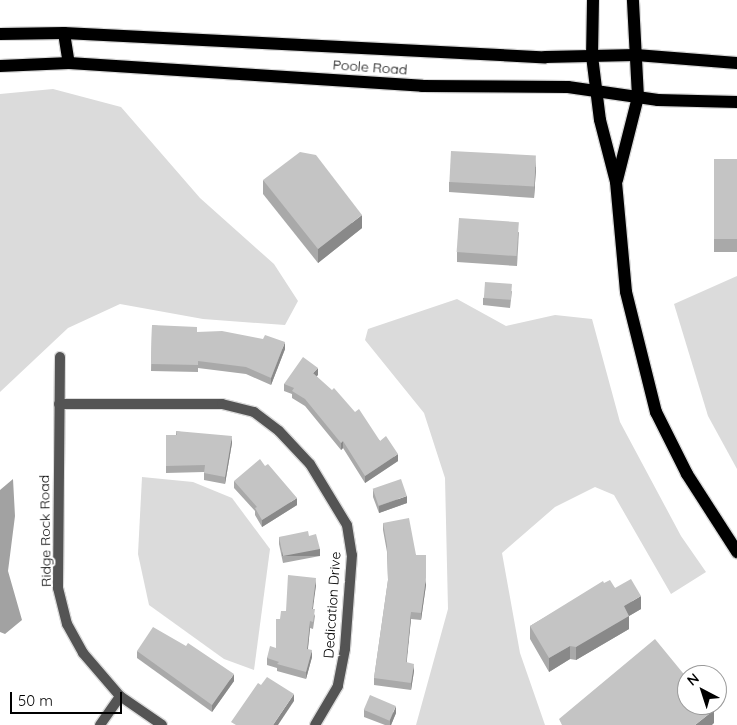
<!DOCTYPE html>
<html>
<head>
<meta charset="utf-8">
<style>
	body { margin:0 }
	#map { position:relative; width:737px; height:725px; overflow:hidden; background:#fff; font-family:Quicksand,sans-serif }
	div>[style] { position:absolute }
	.green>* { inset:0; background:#dbdbdb }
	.water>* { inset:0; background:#a2a2a2 }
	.roads { filter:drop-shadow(1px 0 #dbdbdb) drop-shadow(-1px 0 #dbdbdb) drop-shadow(0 1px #dbdbdb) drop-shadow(0 -1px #dbdbdb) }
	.minor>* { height:10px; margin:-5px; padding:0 5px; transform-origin:5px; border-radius:5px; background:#545454 }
	.primary>* { height:12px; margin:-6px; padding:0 6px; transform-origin:6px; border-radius:6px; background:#000 }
	.wall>* { inset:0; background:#a9a9a9; transform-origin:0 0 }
	.shaded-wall>* { inset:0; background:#898989; transform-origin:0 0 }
	.building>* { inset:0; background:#c4c4c4; transform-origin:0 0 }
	span { translate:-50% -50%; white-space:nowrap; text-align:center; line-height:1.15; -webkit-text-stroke:4px #fff; paint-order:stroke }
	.street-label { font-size:14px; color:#000 }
	.north { position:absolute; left:677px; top:665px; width:50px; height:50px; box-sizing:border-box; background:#fff; border:1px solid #999; border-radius:50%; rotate:320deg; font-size:14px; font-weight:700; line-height:20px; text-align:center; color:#000 }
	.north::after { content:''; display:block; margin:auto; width:18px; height:22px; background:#000; clip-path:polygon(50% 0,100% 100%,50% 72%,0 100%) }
	.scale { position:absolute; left:10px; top:692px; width:112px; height:22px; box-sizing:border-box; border:2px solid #000; border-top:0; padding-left:6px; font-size:15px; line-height:18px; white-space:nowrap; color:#000; -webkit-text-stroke:4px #fff; paint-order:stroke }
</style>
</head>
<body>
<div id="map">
	<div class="green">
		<div style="clip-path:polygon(53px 89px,121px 107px,200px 198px,274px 264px,298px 301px,285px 325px,203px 319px,120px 304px,68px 328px,0 392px,0 94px)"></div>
		<div style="clip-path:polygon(737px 276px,737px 469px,708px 416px,674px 304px)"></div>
		<div style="clip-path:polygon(457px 299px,506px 326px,555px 315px,592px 319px,620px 422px,681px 536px,706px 572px,671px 594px,614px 495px,595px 487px,555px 507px,502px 553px,520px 653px,545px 725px,416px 725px,448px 609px,445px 478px,424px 413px,365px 340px,368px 329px)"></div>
		<div style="clip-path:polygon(142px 477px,193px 482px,232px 498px,270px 549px,254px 670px,224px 659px,149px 605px,138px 554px)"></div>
	</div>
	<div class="water">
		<div style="clip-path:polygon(13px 479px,15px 516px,8px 571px,22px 620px,5px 634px,0 632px,0 490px)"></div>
	</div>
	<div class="roads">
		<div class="minor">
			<div style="left:60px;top:357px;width:231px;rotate:90.5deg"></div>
			<div style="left:58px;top:588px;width:37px;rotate:76deg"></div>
			<div style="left:67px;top:624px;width:33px;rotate:61deg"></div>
			<div style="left:83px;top:653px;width:57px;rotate:49.3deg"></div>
			<div style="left:120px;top:696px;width:51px;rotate:34.6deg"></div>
			<div style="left:59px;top:404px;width:163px"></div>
			<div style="left:222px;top:404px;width:33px;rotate:14deg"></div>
			<div style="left:254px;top:412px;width:31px;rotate:37deg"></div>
			<div style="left:279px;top:431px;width:45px;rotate:46.8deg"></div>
			<div style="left:310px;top:464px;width:71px;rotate:58.8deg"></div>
			<div style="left:347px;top:525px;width:30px;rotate:81deg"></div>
			<div style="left:352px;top:555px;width:94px;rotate:94.3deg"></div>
			<div style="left:345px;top:649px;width:38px;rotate:101deg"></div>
			<div style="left:338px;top:686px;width:45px;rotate:120.5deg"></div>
			<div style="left:100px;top:725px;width:35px;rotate:-55deg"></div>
		</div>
		<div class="primary">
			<div style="left:593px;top:0;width:56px;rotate:91deg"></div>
			<div style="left:592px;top:56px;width:64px;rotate:82.9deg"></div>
			<div style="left:600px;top:120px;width:64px;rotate:75.5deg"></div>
			<div style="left:616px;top:182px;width:110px;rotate:84.8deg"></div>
			<div style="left:626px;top:292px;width:124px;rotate:76deg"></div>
			<div style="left:656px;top:412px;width:69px;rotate:63.4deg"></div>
			<div style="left:687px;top:474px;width:93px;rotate:57.3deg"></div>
			<div style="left:64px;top:33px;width:30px;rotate:81deg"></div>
			<div style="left:0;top:34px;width:64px;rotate:-0.9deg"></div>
			<div style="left:64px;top:33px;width:482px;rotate:2.9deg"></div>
			<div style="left:545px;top:57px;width:91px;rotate:-1.3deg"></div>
			<div style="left:636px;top:55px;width:101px;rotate:4.5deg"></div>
			<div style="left:0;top:66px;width:69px;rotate:-2.5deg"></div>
			<div style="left:69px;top:63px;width:354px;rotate:3.7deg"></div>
			<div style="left:422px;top:86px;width:146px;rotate:0.4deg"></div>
			<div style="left:568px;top:87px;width:91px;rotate:8.2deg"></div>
			<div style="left:658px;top:100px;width:79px;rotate:1.5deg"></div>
			<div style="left:617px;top:180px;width:86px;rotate:-75.8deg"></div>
			<div style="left:638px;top:97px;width:97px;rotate:-93deg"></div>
		</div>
	</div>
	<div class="wall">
		<div style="left:737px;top:159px;width:93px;height:23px;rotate:90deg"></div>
		<div style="clip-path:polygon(536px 167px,534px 198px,449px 192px,449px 182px)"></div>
		<div style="clip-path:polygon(263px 180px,362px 228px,318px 263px,263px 194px)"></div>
		<div style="clip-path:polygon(519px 232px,517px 266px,457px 262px,457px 252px)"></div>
		<div style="clip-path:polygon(512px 291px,510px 308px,483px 305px,483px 298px)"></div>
		<div style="clip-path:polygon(152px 325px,197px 332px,285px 349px,271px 385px,246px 374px,198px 368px,198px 372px,151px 371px)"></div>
		<div style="clip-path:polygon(318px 375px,316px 376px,380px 441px,398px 461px,365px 483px,343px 448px,341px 450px,305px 406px,292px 398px,292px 394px,284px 391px,284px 384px)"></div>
		<div style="clip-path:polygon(176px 431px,232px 443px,225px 484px,204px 480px,204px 472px,166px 473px,166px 435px,176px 435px)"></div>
		<div style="clip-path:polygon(234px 481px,297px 505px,262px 527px,255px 515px,255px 511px,234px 488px)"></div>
		<div style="clip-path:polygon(373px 490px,407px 503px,379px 513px,373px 497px)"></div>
		<div style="clip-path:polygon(383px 523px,416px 555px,426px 585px,421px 620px,411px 619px,406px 663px,414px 671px,411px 690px,374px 685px,374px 678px,388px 580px,387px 552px,383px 530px)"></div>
		<div style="clip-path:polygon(309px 536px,320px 556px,283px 563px,279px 544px,279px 537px)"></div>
		<div style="clip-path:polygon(604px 583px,615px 588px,641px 609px,629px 616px,629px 629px,576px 660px,570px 659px,549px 672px,530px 639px,530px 626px)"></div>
		<div style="clip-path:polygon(316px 585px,312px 609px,315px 616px,313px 629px,310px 628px,308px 649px,312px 657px,306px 679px,277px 671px,277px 668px,267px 665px,267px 658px,276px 648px,286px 611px)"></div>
		<div style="clip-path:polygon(137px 651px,234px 681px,212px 712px,137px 658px)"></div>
		<div style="clip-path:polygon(364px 710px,396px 713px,391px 725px,385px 725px,364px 717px)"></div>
	</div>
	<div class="shaded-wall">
		<div style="clip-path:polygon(536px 156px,536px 167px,534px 198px,534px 187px)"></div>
		<div style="clip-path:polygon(362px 215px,362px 228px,318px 263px,318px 249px)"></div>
		<div style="clip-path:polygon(285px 342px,285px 349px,271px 385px,271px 378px)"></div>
		<div style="clip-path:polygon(318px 368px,318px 375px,313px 380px,313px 373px)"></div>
		<div style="clip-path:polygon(232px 436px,232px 443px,225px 484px,225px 477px)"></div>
		<div style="clip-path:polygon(343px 441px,343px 448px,341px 450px,341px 443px)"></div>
		<div style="clip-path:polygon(398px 454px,398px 461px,365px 483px,365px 476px)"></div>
		<div style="clip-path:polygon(407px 496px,407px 503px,379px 513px,379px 506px)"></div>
		<div style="clip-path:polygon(297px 498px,297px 505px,262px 527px,262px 520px)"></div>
		<div style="left:320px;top:549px;width:7px;height:38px;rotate:90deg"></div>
		<div style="clip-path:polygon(316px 578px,316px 585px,312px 616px,312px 609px)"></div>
		<div style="clip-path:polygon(426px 578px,426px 585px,421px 620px,421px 613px)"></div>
		<div style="clip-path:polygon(641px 596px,641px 609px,629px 616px,629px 629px,576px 660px,576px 647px,624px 606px)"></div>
		<div style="clip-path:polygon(411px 612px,411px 619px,406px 669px,406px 662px)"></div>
		<div style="clip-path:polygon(310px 621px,310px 628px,307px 656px,307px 649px)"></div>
		<div style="clip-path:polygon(570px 646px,570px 659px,549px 672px,549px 658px)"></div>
		<div style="clip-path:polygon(312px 650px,312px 657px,306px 679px,306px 672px)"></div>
		<div style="clip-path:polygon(414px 664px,414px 671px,411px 690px,411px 683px)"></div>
		<div style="clip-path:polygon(234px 674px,234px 681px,212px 712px,212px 705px)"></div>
		<div style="clip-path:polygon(294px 694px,294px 701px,278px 725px,273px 725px)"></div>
		<div style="clip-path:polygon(396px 706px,396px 713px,391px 725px,390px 725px,390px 720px)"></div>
		<div style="clip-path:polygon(714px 710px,714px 723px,712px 725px,695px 725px)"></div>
	</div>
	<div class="building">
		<div style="left:451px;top:151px;width:85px;height:31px;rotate:3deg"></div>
		<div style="clip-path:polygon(300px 152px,316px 155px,362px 215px,318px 249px,263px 180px)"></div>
		<div style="left:737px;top:159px;width:80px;height:23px;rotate:90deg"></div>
		<div style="left:459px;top:218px;width:60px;height:34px;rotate:4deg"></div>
		<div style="left:485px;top:282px;width:27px;height:16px;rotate:4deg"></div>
		<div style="clip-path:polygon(152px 325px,197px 327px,197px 332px,222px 331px,263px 339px,265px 335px,285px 342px,271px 378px,246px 367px,198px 361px,198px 365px,151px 364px)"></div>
		<div style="clip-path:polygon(303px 357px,318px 368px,313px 373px,332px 390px,334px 388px,355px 412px,359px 409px,380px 441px,386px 436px,398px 454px,365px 476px,343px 441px,341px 443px,305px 399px,292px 391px,294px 388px,284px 384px)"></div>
		<div style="clip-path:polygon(176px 431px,232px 436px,225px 477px,204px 473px,205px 465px,166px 466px,166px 435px,177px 435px)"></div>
		<div style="clip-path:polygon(260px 459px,265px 466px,268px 464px,297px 498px,262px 520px,255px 508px,257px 507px,234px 481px)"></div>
		<div style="left:401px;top:479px;width:18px;height:30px;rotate:71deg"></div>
		<div style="clip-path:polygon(409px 518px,416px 555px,426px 555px,426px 578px,421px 613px,411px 612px,406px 662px,414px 664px,411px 683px,374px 678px,388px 580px,387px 545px,383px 523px)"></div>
		<div style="clip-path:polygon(308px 531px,309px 536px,316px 534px,320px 549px,283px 556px,279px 537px)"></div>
		<div style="clip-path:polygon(288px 575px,316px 578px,312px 609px,315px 609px,313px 622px,310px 621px,307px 649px,312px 650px,306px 672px,277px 664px,279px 662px,267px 658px,270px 646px,276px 648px,276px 619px,280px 619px,281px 611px,286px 611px)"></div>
		<div style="clip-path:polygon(631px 579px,641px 596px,624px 606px,629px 616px,576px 647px,570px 646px,549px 658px,530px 626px,603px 581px,604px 583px,610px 580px,615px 588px)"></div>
		<div style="clip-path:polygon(153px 627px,186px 646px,188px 643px,234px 674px,212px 705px,137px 651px)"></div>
		<div style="clip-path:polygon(655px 639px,687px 678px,687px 705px,710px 705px,714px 710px,695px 725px,562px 725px,559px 719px)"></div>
		<div style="clip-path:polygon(267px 677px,294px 694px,273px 725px,236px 725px,231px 722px,258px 683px,261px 685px)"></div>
		<div style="left:370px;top:695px;width:28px;height:16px;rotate:23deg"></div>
	</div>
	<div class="street-label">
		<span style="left:370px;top:67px;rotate:4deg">Poole Road</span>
		<span style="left:45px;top:531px;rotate:-91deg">Ridge Rock Road</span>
		<span style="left:332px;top:605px;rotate:-86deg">Dedication Drive</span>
	</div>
	<div class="north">N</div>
	<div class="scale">50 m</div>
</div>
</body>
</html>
